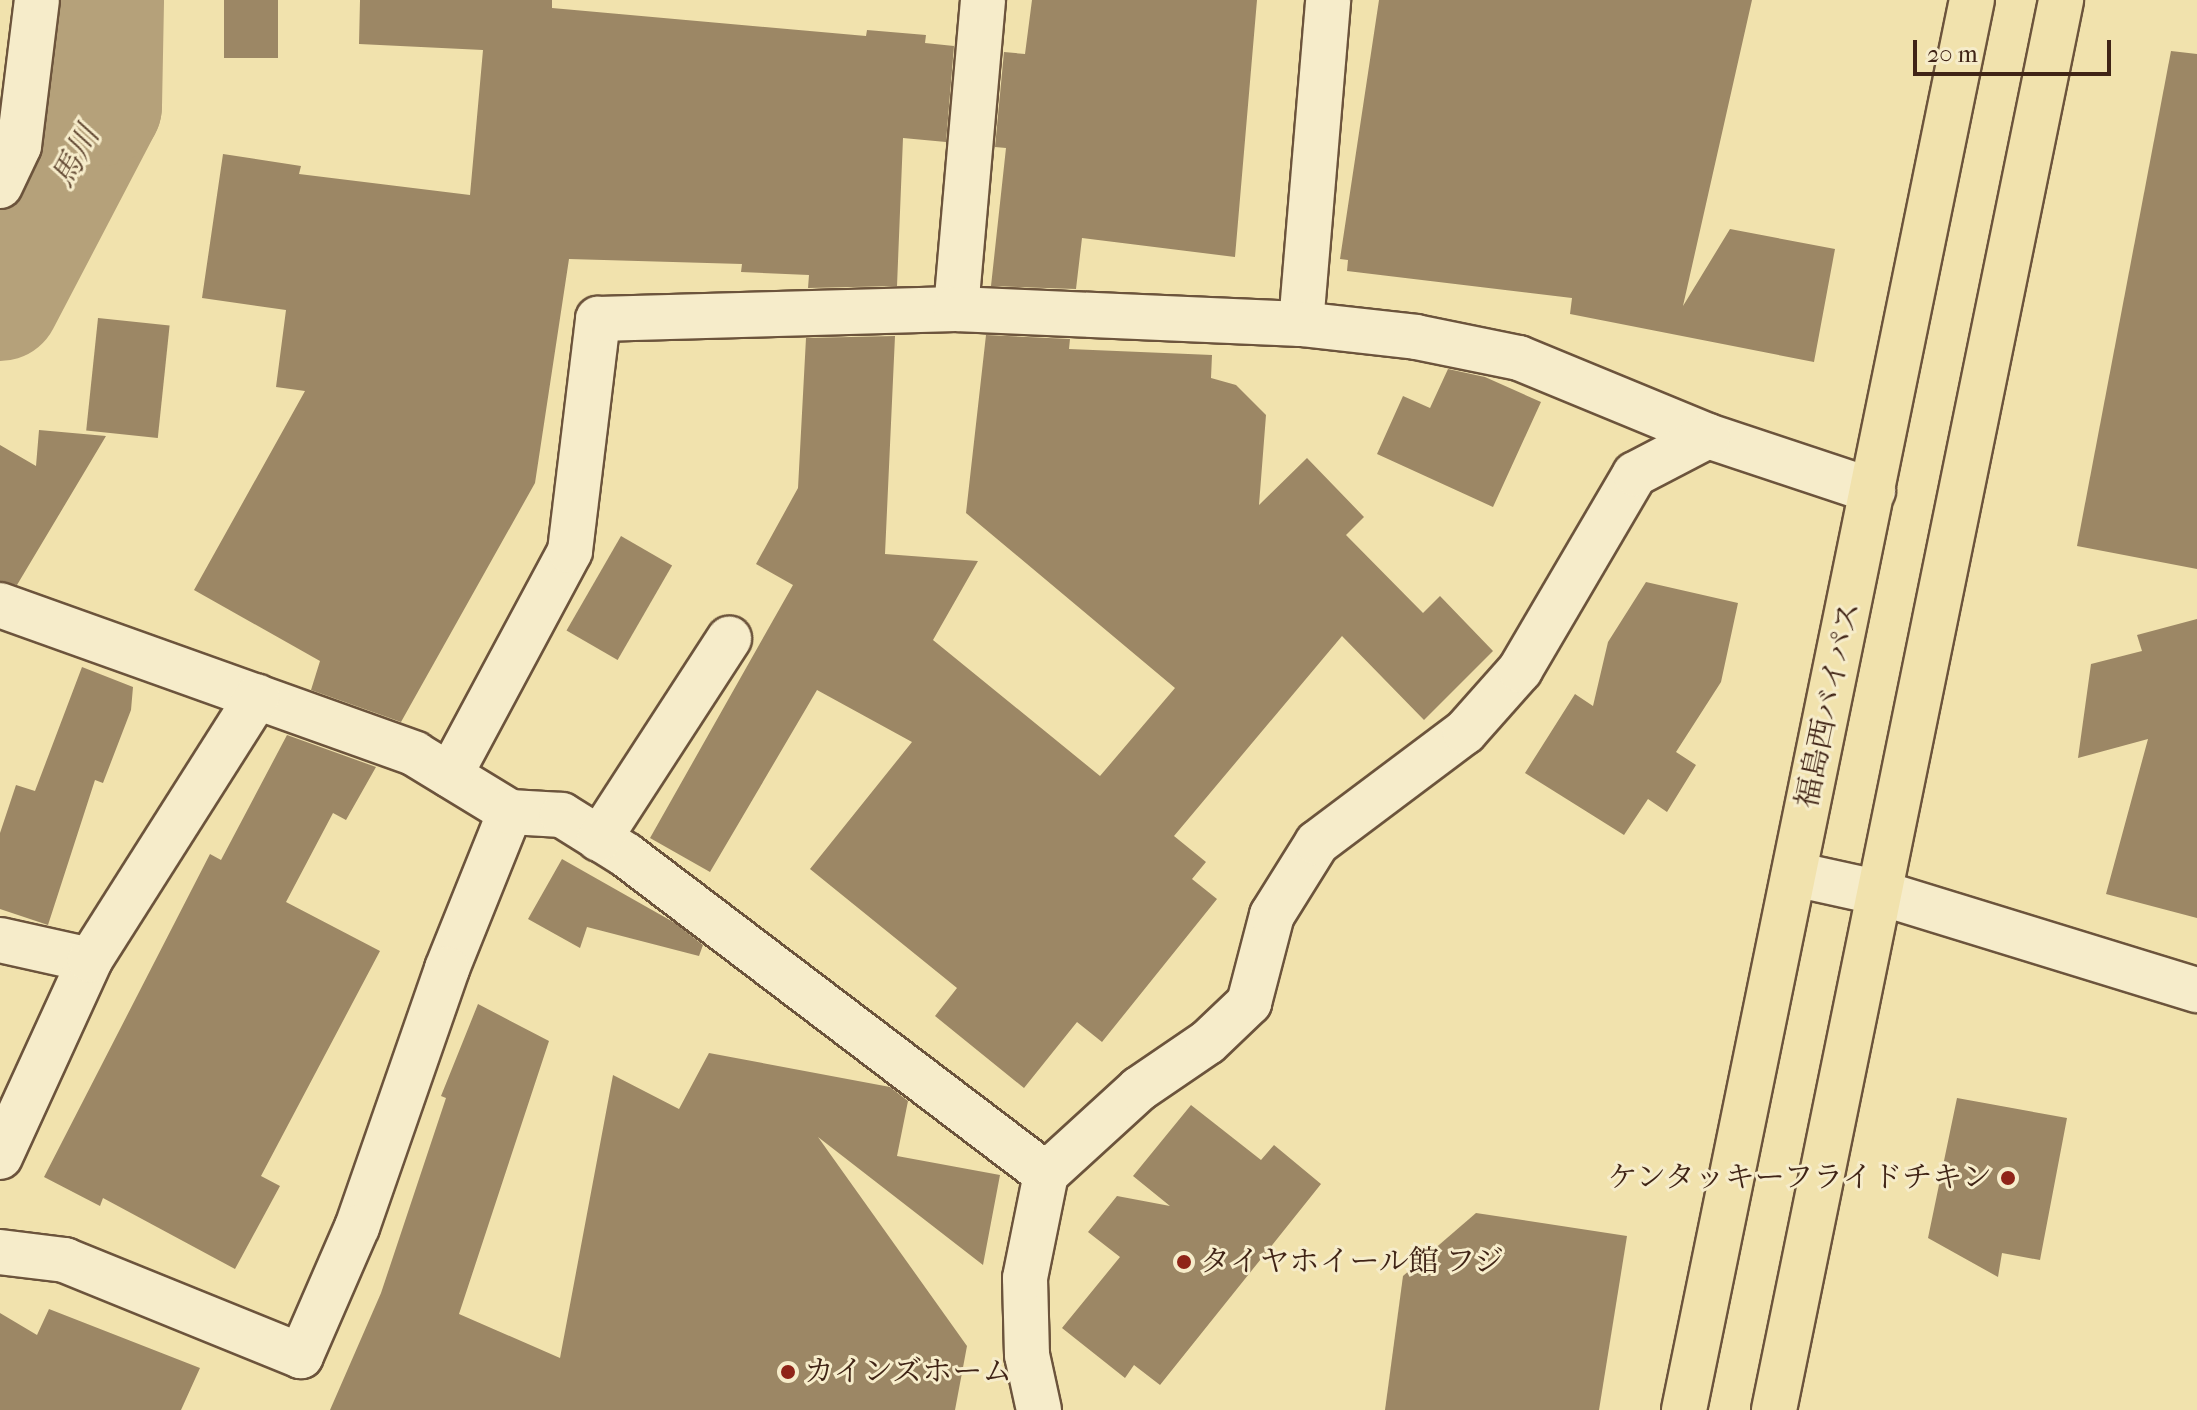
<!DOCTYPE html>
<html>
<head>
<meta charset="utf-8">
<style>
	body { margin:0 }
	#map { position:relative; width:2197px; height:1410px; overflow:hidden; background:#f1e2ad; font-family:"IM FELL French Canon","Noto Serif JP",serif }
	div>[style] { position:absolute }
	.river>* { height:120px; margin:-60px; padding:0 60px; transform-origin:60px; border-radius:60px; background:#b5a17a }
	.building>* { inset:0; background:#9c8765; transform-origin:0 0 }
	.roads { filter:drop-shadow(2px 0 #6c543c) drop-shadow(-2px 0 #6c543c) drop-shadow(0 2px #6c543c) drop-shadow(0 -2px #6c543c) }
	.street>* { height:44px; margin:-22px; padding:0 22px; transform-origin:22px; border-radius:22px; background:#f6ecca }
	.highway>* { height:44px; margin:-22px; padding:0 22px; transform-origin:22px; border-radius:22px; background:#f1e2ad }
	.dots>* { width:22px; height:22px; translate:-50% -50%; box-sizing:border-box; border:4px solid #f6ecca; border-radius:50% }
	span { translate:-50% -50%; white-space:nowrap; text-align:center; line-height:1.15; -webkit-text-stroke:6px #f6ecca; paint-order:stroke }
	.street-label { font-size:30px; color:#402416 }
	.poi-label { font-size:30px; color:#402416 }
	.right { translate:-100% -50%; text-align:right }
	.left { translate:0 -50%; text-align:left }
	.water-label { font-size:32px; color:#634a34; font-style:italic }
	.scale { position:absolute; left:1913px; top:40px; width:198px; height:36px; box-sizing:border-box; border:4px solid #402416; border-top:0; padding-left:10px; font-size:24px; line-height:28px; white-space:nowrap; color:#402416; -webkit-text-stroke:6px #f6ecca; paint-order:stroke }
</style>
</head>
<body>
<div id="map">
	<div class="river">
		<div style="left:0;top:301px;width:220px;rotate:-62.4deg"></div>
		<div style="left:102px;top:106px;width:106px;rotate:-88.9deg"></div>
	</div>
	<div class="building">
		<div style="left:224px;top:0;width:54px;height:58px"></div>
		<div style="clip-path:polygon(360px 0,552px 0,552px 8px,866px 36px,867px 30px,926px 35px,925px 43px,954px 46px,946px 142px,903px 138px,897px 286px,808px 288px,809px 275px,741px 272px,742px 264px,569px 259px,535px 483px,401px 722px,311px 690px,320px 661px,194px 590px,305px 391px,276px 387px,286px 310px,202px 298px,223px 154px,301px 166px,299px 174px,470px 195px,483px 50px,359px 44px)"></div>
		<div style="clip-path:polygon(1032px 0,1257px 0,1235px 257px,1082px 238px,1076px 289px,991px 286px,1006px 148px,995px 147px,1004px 52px,1025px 54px)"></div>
		<div style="clip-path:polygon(1379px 0,1752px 0,1683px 306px,1730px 229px,1835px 249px,1814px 362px,1570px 314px,1572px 298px,1347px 271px,1348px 260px,1340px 259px)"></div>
		<div style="clip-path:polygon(2171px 51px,2197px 54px,2197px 569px,2077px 546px)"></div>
		<div style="left:98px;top:318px;width:72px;height:113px;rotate:6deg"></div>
		<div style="clip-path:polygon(986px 335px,1070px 339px,1069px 349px,1212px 355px,1211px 378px,1236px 385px,1266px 415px,1259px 505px,1307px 458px,1364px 517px,1346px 535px,1423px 613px,1440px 596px,1493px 651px,1424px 720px,1342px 636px,1174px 836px,1206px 862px,1192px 879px,1217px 899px,1102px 1042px,1077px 1022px,1024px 1088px,935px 1016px,957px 988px,810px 869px,912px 742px,817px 690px,710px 872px,650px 838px,793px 585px,756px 564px,798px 488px,806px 338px,895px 336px,885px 554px,978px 561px,933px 640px,1100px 776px,1175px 688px,966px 513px)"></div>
		<div style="clip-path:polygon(1448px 369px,1485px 377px,1541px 402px,1493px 507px,1377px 454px,1403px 396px,1430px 408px)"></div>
		<div style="clip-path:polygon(39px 430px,106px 436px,17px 585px,0 581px,0 445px,36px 466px)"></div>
		<div style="left:621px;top:536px;width:59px;height:109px;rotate:30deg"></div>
		<div style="clip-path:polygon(1646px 582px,1738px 603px,1721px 682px,1676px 752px,1696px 765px,1667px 812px,1648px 799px,1624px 835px,1525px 773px,1575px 694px,1593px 706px,1608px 642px)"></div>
		<div style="clip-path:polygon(2197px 619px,2197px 918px,2106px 894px,2148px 739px,2078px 758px,2091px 664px,2142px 651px,2137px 635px)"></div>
		<div style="clip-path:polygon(82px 667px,133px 687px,131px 710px,103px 783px,95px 780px,48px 925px,0 909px,0 833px,16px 785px,35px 791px)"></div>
		<div style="clip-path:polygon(287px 735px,376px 767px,346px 820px,333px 813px,286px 902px,380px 951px,261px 1176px,280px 1186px,235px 1269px,103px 1198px,100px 1206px,44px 1177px,210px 854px,221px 860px)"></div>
		<div style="clip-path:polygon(562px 859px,675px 923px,703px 945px,699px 956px,587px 927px,580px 948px,528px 919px)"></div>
		<div style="clip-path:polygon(478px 1004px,549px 1041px,459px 1314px,560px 1358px,613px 1075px,679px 1109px,709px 1053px,890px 1087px,908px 1101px,897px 1156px,1000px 1175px,983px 1265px,818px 1137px,967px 1346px,955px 1410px,330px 1410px,381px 1293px,446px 1098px,441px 1096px)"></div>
		<div style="clip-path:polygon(1957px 1098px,2067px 1118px,2040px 1260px,2002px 1253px,1998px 1277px,1928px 1238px)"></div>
		<div style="clip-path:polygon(1191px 1105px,1261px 1160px,1274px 1145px,1321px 1184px,1160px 1385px,1134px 1365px,1125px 1378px,1062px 1328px,1120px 1257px,1088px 1232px,1117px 1196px,1170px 1206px,1133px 1176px)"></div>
		<div style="clip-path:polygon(1476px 1213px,1627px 1236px,1599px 1410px,1385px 1410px,1403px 1276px)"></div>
		<div style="clip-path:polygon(49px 1309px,200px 1368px,181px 1410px,0 1410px,0 1313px,37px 1335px)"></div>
	</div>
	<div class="roads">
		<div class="street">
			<div style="left:0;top:186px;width:44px;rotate:-64.6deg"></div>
			<div style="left:19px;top:146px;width:147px;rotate:-83deg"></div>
			<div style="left:956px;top:309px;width:310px;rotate:-85deg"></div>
			<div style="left:1301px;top:324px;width:325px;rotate:-85.2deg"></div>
			<div style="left:0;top:605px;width:441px;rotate:19.7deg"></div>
			<div style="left:415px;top:754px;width:111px;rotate:31.4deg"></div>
			<div style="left:510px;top:812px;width:169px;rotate:111.9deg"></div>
			<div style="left:447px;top:969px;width:273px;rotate:109.2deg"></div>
			<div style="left:357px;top:1227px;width:141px;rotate:113.5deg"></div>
			<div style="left:301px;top:1356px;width:255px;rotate:-157.9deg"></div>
			<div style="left:65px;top:1260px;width:65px;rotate:-173deg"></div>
			<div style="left:450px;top:775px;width:254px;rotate:-61.8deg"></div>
			<div style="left:570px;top:551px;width:234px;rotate:-83.1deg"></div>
			<div style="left:598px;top:319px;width:358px;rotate:-1.6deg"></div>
			<div style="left:956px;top:309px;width:345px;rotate:2.5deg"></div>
			<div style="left:1301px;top:324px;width:116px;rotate:6.4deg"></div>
			<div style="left:1416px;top:337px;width:105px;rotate:11.5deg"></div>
			<div style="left:1519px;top:358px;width:204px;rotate:22.4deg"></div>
			<div style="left:1708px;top:436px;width:174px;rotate:18.4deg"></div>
			<div style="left:510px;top:812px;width:52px;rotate:3.3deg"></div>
			<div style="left:562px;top:815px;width:75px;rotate:32deg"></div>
			<div style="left:626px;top:855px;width:527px;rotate:37.22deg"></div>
			<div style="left:599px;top:839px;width:239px;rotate:-57deg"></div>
			<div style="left:1794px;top:874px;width:89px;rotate:12.3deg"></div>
			<div style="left:1881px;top:893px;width:331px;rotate:17.1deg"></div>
			<div style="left:0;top:940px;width:92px;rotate:12.5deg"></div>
			<div style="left:0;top:1157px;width:217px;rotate:-65.4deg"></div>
			<div style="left:90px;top:960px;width:312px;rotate:-57.6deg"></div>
			<div style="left:1039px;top:1410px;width:56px;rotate:-102.3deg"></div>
			<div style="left:1027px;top:1355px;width:77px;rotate:-91.5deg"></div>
			<div style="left:1025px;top:1278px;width:106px;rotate:-78.6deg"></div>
			<div style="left:1046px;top:1174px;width:126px;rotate:-42.4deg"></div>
			<div style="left:1139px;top:1089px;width:83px;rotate:-34.3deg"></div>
			<div style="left:1208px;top:1042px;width:57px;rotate:-43.6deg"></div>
			<div style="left:1249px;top:1003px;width:91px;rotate:-75.4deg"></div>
			<div style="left:1272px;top:915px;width:85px;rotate:-58deg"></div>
			<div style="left:1317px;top:843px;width:185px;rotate:-36.9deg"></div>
			<div style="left:1465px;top:732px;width:83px;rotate:-48.4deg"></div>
			<div style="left:1520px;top:670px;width:227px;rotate:-59.6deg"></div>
			<div style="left:1635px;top:474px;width:82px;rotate:-27.5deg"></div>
		</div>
		<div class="highway">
			<div style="left:1684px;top:1410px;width:1439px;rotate:-78.46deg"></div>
			<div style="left:1774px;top:1410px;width:1439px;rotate:-78.49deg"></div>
		</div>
	</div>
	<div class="dots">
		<div style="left:2008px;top:1178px;background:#8f2418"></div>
		<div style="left:1184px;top:1262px;background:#8f2418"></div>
		<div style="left:788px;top:1372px;background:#8f2418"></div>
	</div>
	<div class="street-label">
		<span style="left:1829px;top:705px;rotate:-78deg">福島西バイパス</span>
	</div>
	<div class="poi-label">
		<span class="right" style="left:1992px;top:1178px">ケンタッキーフライドチキン</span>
		<span class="left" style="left:1200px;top:1262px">タイヤホイール館 フジ</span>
		<span class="left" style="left:804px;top:1372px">カインズホーム</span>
	</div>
	<div class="water-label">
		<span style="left:76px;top:157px;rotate:-62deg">馬川</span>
	</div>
	<div class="scale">20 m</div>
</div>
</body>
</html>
